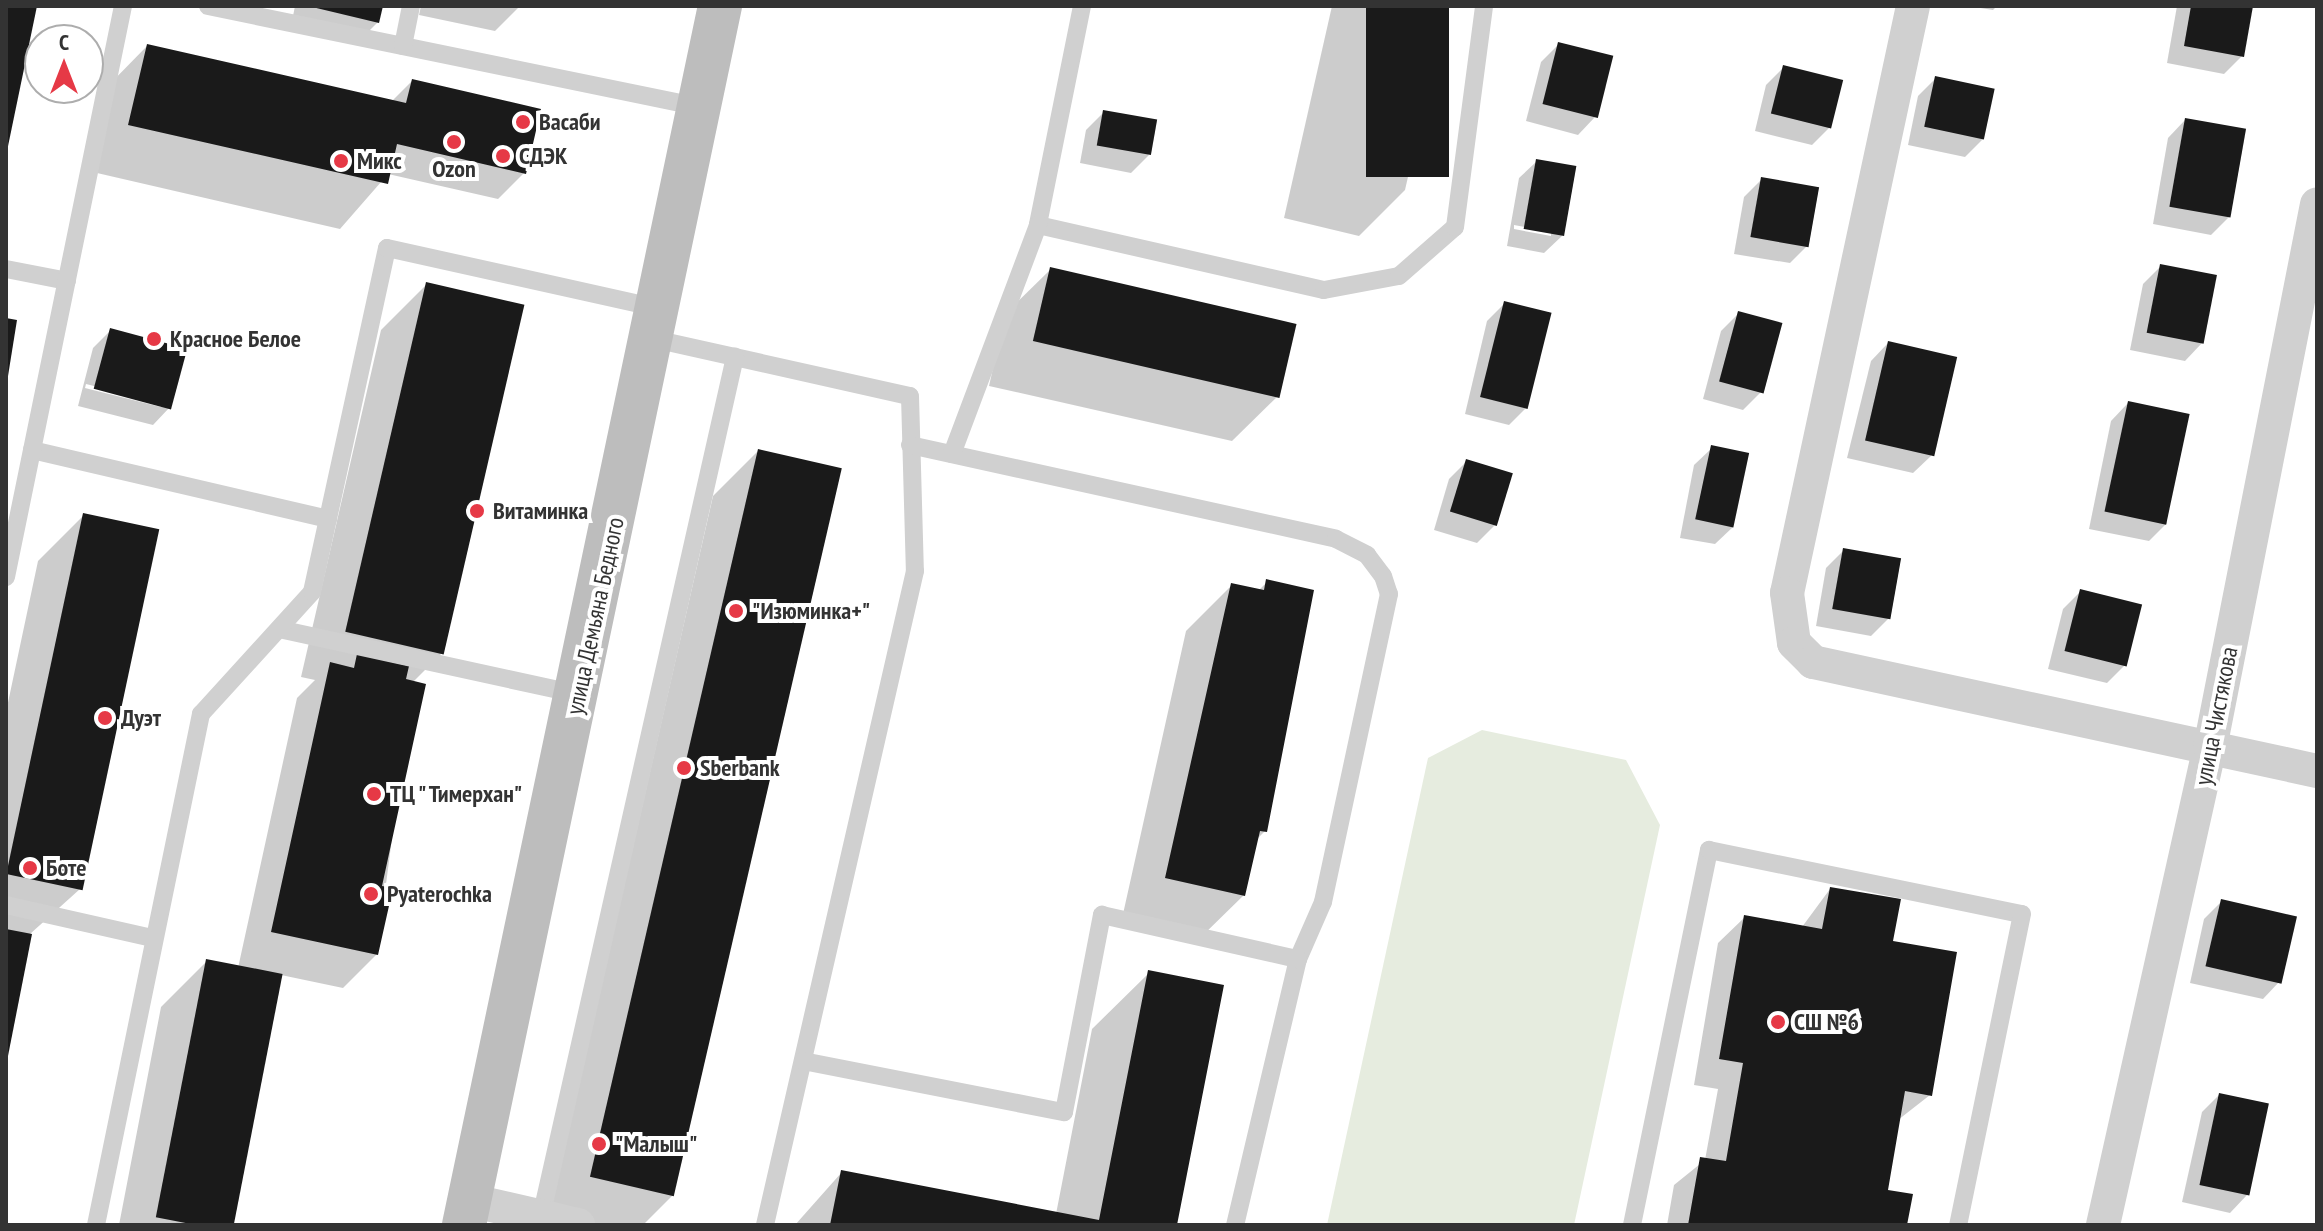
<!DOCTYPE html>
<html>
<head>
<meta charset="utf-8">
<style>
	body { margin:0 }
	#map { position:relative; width:2323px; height:1231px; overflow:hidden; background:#fff; font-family:"PT Sans Narrow",sans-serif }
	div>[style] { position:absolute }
	.green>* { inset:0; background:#e6ecdf }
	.shadow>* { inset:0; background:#0003 }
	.building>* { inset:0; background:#1a1a1a; transform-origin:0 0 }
	.lane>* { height:18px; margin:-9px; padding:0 9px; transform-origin:9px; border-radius:9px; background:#d0d0d0 }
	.street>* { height:34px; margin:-17px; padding:0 17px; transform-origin:17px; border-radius:17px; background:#d0d0d0 }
	.secondary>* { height:44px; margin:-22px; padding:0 22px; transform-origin:22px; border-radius:22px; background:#bdbdbd }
	.dots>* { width:22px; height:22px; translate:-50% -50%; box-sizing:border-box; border:4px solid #fff; border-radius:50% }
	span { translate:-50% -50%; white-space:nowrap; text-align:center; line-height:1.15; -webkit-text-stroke:8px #fff; paint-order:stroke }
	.poi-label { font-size:24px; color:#333; font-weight:700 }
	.left { translate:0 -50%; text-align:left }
	.street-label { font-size:24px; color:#333 }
	.frame { position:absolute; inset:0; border:8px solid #333; pointer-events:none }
	.north { position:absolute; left:24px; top:24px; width:80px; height:80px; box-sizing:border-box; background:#fff; border:2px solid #adadad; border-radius:50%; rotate:0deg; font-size:22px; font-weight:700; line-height:32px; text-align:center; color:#333 }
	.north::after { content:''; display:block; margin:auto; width:28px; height:36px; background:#e63946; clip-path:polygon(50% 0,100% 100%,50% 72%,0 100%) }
</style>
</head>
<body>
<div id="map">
	<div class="green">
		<div style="clip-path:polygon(1482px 730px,1626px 760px,1660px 825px,1574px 1225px,1327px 1225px,1428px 758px)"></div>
	</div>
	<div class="shadow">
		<div style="clip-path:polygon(295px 6px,381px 6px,378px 22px,360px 40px,291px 26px)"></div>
		<div style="clip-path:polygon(421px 6px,520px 6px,495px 31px,419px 15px)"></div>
		<div style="clip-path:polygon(1332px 6px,1447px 6px,1405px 190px,1359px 236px,1284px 218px)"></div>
		<div style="clip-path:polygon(1968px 6px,1997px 6px,1993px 10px)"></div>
		<div style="clip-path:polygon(2177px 6px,2251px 6px,2242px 56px,2224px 74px,2167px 63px)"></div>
		<div style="clip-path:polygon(1559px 44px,1595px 117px,1578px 135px,1526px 121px,1541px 62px)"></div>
		<div style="clip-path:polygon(147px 46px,392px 101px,412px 81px,524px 173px,498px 199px,388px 174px,340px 229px,84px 170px,102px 92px)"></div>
		<div style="clip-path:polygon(1784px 67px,1830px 127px,1812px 145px,1755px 131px,1766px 85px)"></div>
		<div style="clip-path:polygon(1936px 78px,1983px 139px,1965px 157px,1908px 145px,1918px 96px)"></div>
		<div style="clip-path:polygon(1104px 112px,1149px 155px,1131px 173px,1080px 163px,1086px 130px)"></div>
		<div style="clip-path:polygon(2185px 120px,2229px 217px,2211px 235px,2153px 224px,2168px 138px)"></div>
		<div style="clip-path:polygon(evenodd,1537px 161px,1562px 236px,1544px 253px,1507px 246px,1519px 178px,1537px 161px,1514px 225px,1551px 232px,1551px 236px,1514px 229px,1514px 225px)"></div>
		<div style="clip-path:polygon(1762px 179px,1807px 246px,1790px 263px,1734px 254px,1744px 197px)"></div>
		<div style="clip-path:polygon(2161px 266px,2202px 343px,2185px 361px,2130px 350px,2143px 284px)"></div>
		<div style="clip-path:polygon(1051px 269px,1278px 396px,1232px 441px,989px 386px,1005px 314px)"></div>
		<div style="clip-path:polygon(427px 284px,442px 653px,412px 683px,377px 954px,343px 988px,281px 975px,233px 1225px,119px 1225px,161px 1007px,207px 961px,238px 968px,297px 698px,315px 680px,301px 677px,381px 330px)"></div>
		<div style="clip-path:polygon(1504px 304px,1527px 407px,1509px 425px,1465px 414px,1487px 321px)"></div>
		<div style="clip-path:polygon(1739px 313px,1761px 392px,1743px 410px,1703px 399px,1721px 331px)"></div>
		<div style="clip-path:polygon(evenodd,111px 330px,170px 407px,153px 425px,78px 406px,93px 348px,111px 330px,86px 384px,161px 403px,161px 407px,85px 388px,86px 384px)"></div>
		<div style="clip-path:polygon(1888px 343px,1931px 456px,1913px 473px,1847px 458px,1871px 361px)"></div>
		<div style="clip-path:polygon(2128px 403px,2167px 523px,2149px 541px,2089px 529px,2111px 421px)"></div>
		<div style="clip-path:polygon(1712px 448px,1733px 527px,1715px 544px,1680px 538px,1694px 465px)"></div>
		<div style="clip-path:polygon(758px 451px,673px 1195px,643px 1225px,547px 1223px,713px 496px)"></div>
		<div style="clip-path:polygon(1467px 461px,1510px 474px,1495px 525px,1477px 543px,1434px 530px,1449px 479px)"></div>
		<div style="clip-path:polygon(84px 515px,80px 889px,30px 934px,6px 1058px,6px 712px,38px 561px)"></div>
		<div style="clip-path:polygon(1844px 550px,1889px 618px,1871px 636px,1816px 626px,1826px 568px)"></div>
		<div style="clip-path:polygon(1267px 582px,1265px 831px,1256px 840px,1244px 895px,1198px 940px,1121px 923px,1186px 631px,1232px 585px,1258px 591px)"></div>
		<div style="clip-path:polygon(2081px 591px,2124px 666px,2107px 683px,2048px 669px,2063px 609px)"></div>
		<div style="clip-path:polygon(1830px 889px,1891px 943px,1930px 1095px,1898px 1120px,1886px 1191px,1905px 1225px,1667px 1225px,1674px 1185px,1705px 1160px,1718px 1089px,1694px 1085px,1718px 943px,1745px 917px,1802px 927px)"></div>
		<div style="clip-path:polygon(2221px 902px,2280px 981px,2263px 999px,2190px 983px,2204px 919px)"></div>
		<div style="clip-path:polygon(1149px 973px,1175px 1225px,795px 1225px,842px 1172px,1056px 1214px,1092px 1029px)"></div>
		<div style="clip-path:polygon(2219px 1095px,2247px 1195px,2230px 1213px,2182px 1202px,2202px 1112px)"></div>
	</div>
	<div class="building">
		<div style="clip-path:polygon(6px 6px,37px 6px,7px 151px,6px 151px)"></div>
		<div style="clip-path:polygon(308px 6px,383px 6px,379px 23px)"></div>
		<div style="left:1366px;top:6px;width:83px;height:171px"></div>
		<div style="clip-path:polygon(2191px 6px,2253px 6px,2244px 57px,2184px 46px)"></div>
		<div style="left:1558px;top:42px;width:57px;height:64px;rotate:14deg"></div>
		<div style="clip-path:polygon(147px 44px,406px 103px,412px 79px,541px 109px,526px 174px,397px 144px,388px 184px,128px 125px)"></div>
		<div style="left:1783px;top:65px;width:62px;height:50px;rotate:14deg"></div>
		<div style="left:1935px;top:76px;width:61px;height:52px;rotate:12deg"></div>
		<div style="left:1103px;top:110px;width:55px;height:36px;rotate:10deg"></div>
		<div style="left:2185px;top:118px;width:62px;height:90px;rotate:10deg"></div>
		<div style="left:1536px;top:159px;width:41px;height:71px;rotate:10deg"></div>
		<div style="left:1761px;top:177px;width:59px;height:61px;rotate:10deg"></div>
		<div style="left:2160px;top:264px;width:58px;height:70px;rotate:11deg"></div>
		<div style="left:1050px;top:267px;width:253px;height:76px;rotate:13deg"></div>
		<div style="left:426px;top:282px;width:101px;height:359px;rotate:13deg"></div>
		<div style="left:1504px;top:301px;width:49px;height:99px;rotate:14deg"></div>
		<div style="left:1738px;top:311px;width:46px;height:73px;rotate:15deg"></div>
		<div style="clip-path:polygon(6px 318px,17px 320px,8px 376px,6px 376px)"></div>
		<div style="left:110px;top:328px;width:80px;height:63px;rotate:15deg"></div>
		<div style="left:1888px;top:341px;width:71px;height:102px;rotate:13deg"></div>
		<div style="left:2128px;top:401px;width:63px;height:113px;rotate:12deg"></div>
		<div style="left:1711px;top:445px;width:39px;height:76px;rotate:12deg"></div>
		<div style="left:758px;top:449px;width:86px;height:747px;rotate:13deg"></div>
		<div style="left:1466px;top:459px;width:49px;height:55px;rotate:17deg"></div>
		<div style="left:83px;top:513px;width:78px;height:369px;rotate:12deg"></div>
		<div style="left:1843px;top:548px;width:59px;height:62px;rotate:10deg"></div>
		<div style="clip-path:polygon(1266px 579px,1314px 590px,1267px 832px,1260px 831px,1245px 896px,1165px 878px,1231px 583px,1264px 590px)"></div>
		<div style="left:2080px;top:589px;width:64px;height:64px;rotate:14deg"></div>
		<div style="clip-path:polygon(357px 654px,409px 666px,406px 679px,426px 684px,382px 886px,393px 888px,378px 955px,271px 932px,330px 662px,354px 668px)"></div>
		<div style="clip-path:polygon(1830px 887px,1901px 899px,1893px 941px,1957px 952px,1932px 1096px,1905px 1091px,1888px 1190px,1913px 1194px,1907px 1225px,1688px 1225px,1700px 1157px,1726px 1161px,1743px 1063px,1719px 1059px,1744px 915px,1822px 929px)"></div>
		<div style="left:2221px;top:899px;width:78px;height:69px;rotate:13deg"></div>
		<div style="clip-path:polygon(6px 929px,32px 934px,7px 1061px,6px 1060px)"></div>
		<div style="left:206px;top:959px;width:78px;height:263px;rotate:11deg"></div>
		<div style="clip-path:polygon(1148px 970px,1224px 985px,1177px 1225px,830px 1225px,841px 1170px,1099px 1220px)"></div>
		<div style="left:2219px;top:1093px;width:51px;height:94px;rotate:12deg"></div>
	</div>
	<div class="lane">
		<div style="left:208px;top:6px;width:499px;rotate:11.6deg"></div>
		<div style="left:1082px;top:6px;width:223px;rotate:101.4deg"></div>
		<div style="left:1038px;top:225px;width:293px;rotate:12.8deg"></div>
		<div style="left:1324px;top:290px;width:76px;rotate:-10.6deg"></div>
		<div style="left:1399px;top:276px;width:74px;rotate:-41.2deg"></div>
		<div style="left:1455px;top:227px;width:223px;rotate:-82.5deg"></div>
		<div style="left:403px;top:46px;width:41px;rotate:-78.7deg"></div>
		<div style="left:6px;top:269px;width:62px;rotate:11.1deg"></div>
		<div style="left:654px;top:339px;width:262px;rotate:12.6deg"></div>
		<div style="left:910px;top:396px;width:175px;rotate:88.4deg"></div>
		<div style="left:915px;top:571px;width:671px;rotate:102.92deg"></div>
		<div style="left:910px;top:445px;width:436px;rotate:12.4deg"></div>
		<div style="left:1336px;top:539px;width:35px;rotate:27deg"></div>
		<div style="left:1367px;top:555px;width:26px;rotate:53deg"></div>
		<div style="left:1383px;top:576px;width:19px;rotate:72deg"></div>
		<div style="left:1389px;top:594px;width:315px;rotate:102.1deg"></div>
		<div style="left:1323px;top:902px;width:62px;rotate:113.7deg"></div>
		<div style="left:1298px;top:959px;width:273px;rotate:103.3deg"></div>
		<div style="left:32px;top:450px;width:304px;rotate:13.1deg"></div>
		<div style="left:952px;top:454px;width:245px;rotate:-69.4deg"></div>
		<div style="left:6px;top:577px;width:583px;rotate:-78.42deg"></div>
		<div style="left:279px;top:629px;width:304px;rotate:12.3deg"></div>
		<div style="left:6px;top:905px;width:151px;rotate:12.7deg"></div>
		<div style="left:803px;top:1061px;width:266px;rotate:11.1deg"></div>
		<div style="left:1064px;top:1112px;width:201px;rotate:-79.1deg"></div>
		<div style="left:1102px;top:915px;width:201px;rotate:12.7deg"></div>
		<div style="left:541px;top:1217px;width:882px;rotate:-77.29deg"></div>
		<div style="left:96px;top:1225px;width:522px;rotate:-78.39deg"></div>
		<div style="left:201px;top:714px;width:165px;rotate:-47.7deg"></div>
		<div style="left:312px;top:592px;width:352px;rotate:-77.7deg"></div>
		<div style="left:387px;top:248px;width:277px;rotate:12.5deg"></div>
		<div style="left:1632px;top:1225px;width:383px;rotate:-78.4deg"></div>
		<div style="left:1709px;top:850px;width:319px;rotate:11.6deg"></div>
		<div style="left:2022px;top:914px;width:318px;rotate:101.6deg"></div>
	</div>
	<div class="street">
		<div style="left:1913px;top:6px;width:600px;rotate:102.11deg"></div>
		<div style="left:1787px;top:593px;width:50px;rotate:82deg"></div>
		<div style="left:1794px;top:643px;width:27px;rotate:45deg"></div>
		<div style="left:1813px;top:662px;width:516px;rotate:12.2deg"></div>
		<div style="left:469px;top:1200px;width:112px;rotate:12.9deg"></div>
		<div style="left:2103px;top:1225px;width:489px;rotate:-77.4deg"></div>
		<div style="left:2210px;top:748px;width:554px;rotate:-78.87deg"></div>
	</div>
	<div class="secondary">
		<div style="left:464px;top:1225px;width:1246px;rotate:-78.14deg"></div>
	</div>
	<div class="dots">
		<div style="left:523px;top:122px;background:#e63946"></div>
		<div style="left:454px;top:142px;background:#e63946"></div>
		<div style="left:503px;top:156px;background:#e63946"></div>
		<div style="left:341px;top:161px;background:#e63946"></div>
		<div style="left:154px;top:339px;background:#e63946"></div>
		<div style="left:477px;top:511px;background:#e63946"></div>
		<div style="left:736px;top:611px;background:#e63946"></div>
		<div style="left:105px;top:718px;background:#e63946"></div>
		<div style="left:684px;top:768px;background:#e63946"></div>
		<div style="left:374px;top:794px;background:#e63946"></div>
		<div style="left:30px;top:868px;background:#e63946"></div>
		<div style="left:371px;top:894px;background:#e63946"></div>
		<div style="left:1778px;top:1022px;background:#e63946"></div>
		<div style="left:599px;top:1144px;background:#e63946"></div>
	</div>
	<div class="poi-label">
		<span class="left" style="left:539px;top:122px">Васаби</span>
		<span class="left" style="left:519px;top:156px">СДЭК</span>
		<span class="left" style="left:357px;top:161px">Микс</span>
		<span style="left:454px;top:169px">Ozon</span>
		<span class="left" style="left:170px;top:339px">Красное Белое</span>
		<span class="left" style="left:493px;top:511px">Витаминка</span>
		<span class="left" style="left:752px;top:611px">"Изюминка+"</span>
		<span class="left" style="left:121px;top:718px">Дуэт</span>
		<span class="left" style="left:700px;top:768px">Sberbank</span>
		<span class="left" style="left:390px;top:794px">ТЦ " Тимерхан"</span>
		<span class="left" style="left:46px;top:868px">Боте</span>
		<span class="left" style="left:387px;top:894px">Pyaterochka</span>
		<span class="left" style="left:1794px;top:1022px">СШ №6</span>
		<span class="left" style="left:615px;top:1144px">"Малыш"</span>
	</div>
	<div class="street-label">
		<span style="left:595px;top:616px;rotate:-78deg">улица Демьяна Бедного</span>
		<span style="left:2216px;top:716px;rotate:-79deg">улица Чистякова</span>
	</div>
	<div class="frame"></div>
	<div class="north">С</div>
</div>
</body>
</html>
